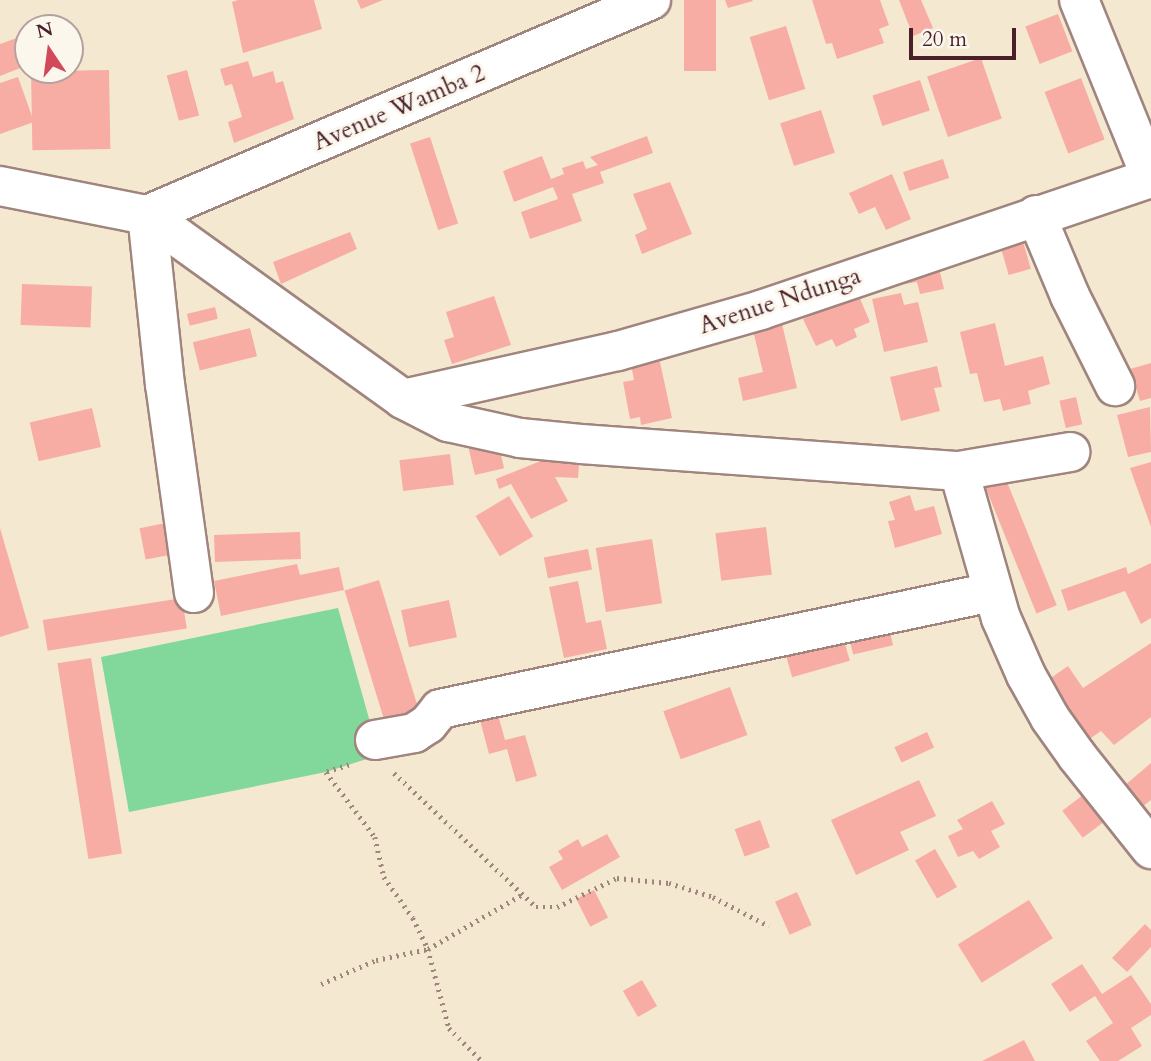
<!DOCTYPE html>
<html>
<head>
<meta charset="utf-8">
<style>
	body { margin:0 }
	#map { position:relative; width:1151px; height:1061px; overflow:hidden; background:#f5e8d1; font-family:Cardo,serif }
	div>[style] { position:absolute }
	.green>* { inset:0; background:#82d79a }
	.building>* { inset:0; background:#f8ada4; transform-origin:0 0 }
	.path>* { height:4.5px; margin-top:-2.25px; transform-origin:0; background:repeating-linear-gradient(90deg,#a0847e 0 2px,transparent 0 7px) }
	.roads { filter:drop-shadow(2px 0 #a0847e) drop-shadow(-2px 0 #a0847e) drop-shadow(0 2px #a0847e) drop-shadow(0 -2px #a0847e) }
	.minor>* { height:38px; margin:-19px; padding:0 19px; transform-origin:19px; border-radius:19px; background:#fff }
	span { translate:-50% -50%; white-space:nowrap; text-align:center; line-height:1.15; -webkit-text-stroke:6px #fbf7ec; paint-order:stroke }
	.street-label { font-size:24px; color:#4a1f2b }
	.north { position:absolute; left:14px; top:14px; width:70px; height:70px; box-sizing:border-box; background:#fbf7ec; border:2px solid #b4a19f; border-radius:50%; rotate:347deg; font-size:19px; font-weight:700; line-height:28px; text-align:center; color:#4a1f2b }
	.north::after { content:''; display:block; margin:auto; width:24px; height:32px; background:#d1495b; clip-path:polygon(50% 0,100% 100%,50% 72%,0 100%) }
	.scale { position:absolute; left:909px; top:28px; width:107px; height:32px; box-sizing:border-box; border:4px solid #4a1f2b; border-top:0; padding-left:9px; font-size:21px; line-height:24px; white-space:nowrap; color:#4a1f2b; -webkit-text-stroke:5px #fbf7ec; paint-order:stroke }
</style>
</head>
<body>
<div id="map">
	<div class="green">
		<div style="clip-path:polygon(338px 608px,375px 740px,376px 756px,326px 772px,129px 812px,101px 657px)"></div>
	</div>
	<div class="building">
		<div style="clip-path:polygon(238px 0,314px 0,322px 29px,243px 53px,232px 2px)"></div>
		<div style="clip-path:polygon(357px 0,383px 0,361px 9px)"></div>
		<div style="left:684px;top:0;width:32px;height:71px"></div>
		<div style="clip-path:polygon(725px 0,752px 0,753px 1px,728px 8px)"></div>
		<div style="clip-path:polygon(812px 0,880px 0,889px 25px,879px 29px,884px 43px,837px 59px,832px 43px,826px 44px)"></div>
		<div style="clip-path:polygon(899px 0,921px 0,933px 28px,913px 36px)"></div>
		<div style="left:1058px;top:14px;width:40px;height:35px;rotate:69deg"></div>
		<div style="left:786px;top:26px;width:66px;height:38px;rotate:73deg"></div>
		<div style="clip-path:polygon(28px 34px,28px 65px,0 76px,0 44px)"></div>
		<div style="left:981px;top:58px;width:64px;height:57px;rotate:71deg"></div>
		<div style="clip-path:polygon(248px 61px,253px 77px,273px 71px,276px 83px,283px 81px,294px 119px,234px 143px,228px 122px,242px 117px,232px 84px,225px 86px,220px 69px)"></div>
		<div style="left:109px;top:70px;width:79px;height:78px;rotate:89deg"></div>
		<div style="left:187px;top:70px;width:47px;height:21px;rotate:75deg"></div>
		<div style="clip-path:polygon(18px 77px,34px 122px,0 134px,0 83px)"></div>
		<div style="left:1081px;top:78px;width:66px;height:39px;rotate:69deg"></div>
		<div style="left:920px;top:80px;width:32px;height:50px;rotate:72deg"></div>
		<div style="left:821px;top:110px;width:45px;height:43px;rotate:72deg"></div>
		<div style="clip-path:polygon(647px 136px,653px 153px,600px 172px,604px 183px,572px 194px,582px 221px,530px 239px,521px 212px,558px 199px,553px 187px,514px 202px,503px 171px,542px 156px,551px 179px,564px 174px,562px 168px,583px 161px,586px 169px,598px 165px,590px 157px)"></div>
		<div style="left:430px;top:137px;width:91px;height:21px;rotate:72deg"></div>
		<div style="left:943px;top:159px;width:20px;height:42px;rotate:72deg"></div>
		<div style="clip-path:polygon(892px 174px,911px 219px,886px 230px,875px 207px,859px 214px,849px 193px)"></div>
		<div style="clip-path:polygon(670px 182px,692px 234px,642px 254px,635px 235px,647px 229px,633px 194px)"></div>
		<div style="clip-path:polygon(350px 232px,357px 249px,281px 284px,273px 262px)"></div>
		<div style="left:1022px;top:238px;width:32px;height:23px;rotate:74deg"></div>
		<div style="clip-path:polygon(936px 255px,944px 289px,920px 294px,917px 282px,905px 284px,900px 262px)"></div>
		<div style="left:22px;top:284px;width:70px;height:41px;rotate:2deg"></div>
		<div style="clip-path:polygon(901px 293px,904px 305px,918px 302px,928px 342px,884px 352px,872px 299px)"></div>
		<div style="clip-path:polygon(858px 294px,870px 322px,854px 329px,857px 337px,836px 347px,832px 339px,816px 346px,803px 319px)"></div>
		<div style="clip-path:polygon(494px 296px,511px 345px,452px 364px,444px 340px,454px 337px,446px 312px)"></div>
		<div style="left:215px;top:307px;width:12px;height:29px;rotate:76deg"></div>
		<div style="clip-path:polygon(780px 315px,797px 388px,743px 401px,738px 378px,763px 372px,751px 322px)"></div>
		<div style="clip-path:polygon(995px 323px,1005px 366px,1043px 356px,1050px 384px,1028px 391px,1031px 404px,1003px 411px,1000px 399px,984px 402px,977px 373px,970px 374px,960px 332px)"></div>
		<div style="left:250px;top:328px;width:29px;height:59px;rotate:76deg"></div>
		<div style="clip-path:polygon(657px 348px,672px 418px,641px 425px,640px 417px,630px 419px,623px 382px,634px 380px,629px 354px)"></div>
		<div style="clip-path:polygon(1151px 363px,1151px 398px,1140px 401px,1130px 369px)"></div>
		<div style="clip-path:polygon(937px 366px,942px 387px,934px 388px,940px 411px,901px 421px,890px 377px)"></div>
		<div style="left:1076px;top:397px;width:28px;height:17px;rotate:77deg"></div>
		<div style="clip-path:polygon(1150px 407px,1151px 452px,1128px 457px,1117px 415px)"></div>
		<div style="left:92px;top:408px;width:40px;height:64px;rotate:77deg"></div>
		<div style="left:498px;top:442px;width:27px;height:30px;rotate:77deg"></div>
		<div style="clip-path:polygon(544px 451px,580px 453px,578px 478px,555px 477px,568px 501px,531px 519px,511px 484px,499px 489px,496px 479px,543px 460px)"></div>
		<div style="left:450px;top:454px;width:31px;height:51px;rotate:83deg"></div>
		<div style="clip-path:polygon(1151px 462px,1151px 527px,1130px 468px)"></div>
		<div style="left:1001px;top:467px;width:149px;height:22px;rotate:68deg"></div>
		<div style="clip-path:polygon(910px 495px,915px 511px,934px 506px,942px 534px,895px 548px,888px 521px,895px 520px,889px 502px)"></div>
		<div style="left:509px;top:496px;width:47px;height:39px;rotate:59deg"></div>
		<div style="left:166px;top:523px;width:32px;height:27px;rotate:79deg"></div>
		<div style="left:766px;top:527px;width:48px;height:51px;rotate:83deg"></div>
		<div style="clip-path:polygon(0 528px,29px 628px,0 637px)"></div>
		<div style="left:300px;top:532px;width:27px;height:86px;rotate:88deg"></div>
		<div style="left:652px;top:539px;width:65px;height:57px;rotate:81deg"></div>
		<div style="left:588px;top:549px;width:21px;height:45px;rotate:79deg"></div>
		<div style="clip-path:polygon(1151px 563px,1151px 618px,1141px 624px,1125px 591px,1068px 611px,1061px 590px,1126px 567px,1128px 574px)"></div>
		<div style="clip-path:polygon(297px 564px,300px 575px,339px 567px,344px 590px,221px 616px,214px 581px)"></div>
		<div style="left:379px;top:580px;width:136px;height:36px;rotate:73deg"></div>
		<div style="clip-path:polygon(578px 581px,586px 623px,601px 620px,607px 649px,564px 658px,549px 587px)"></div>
		<div style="left:182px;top:598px;width:31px;height:141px;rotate:81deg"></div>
		<div style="left:449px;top:600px;width:38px;height:49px;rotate:78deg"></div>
		<div style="left:887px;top:619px;width:27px;height:41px;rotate:77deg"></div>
		<div style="left:841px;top:630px;width:32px;height:60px;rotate:74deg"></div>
		<div style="clip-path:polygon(1151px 643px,1151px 717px,1114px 745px,1101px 731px,1088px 740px,1048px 680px,1068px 666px,1083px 688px)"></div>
		<div style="left:91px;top:658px;width:198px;height:34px;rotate:81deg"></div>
		<div style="left:730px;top:687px;width:51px;height:71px;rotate:70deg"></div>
		<div style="clip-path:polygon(494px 700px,505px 740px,525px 735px,537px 776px,516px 782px,507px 749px,489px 754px,476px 705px)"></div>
		<div style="left:927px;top:732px;width:17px;height:36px;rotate:65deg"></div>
		<div style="clip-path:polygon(1151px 763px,1151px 800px,1142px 807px,1124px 786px)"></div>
		<div style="clip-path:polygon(919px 780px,936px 816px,900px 832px,909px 850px,856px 875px,831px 820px)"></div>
		<div style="left:1083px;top:795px;width:34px;height:26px;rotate:53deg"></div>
		<div style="clip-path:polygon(992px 801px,1005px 824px,991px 831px,1000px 847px,979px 859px,973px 851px,958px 857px,948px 836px,963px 829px,957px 820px)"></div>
		<div style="left:760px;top:820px;width:29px;height:27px;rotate:70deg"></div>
		<div style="clip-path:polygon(607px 834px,620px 857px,562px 890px,549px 867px,563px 859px,558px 851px,578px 839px,582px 847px)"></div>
		<div style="left:935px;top:849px;width:44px;height:23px;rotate:60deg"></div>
		<div style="left:594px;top:890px;width:31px;height:20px;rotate:63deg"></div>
		<div style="left:797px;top:892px;width:36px;height:24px;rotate:66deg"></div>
		<div style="left:1029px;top:900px;width:45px;height:84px;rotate:58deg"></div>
		<div style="clip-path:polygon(1145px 924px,1151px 930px,1151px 947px,1127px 972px,1112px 958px)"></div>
		<div style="clip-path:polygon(1082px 964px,1102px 994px,1131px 975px,1151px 1004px,1151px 1015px,1131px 1028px,1142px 1046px,1118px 1061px,1100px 1061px,1086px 1041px,1113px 1023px,1095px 996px,1070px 1012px,1051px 984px)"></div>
		<div style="left:642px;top:980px;width:30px;height:22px;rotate:60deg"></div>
		<div style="clip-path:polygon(1024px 1040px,1035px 1061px,982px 1061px)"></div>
	</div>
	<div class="path">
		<div style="left:349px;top:765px;width:24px;rotate:163deg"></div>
		<div style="left:326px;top:772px;width:81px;rotate:53deg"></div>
		<div style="left:375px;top:837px;width:41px;rotate:77.3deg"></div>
		<div style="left:384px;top:877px;width:50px;rotate:54.7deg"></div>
		<div style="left:413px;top:918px;width:34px;rotate:64deg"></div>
		<div style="left:428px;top:949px;width:82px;rotate:75.1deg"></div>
		<div style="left:449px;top:1028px;width:47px;rotate:45deg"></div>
		<div style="left:394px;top:773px;width:195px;rotate:43.3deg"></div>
		<div style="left:536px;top:907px;width:21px"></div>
		<div style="left:557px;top:907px;width:67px;rotate:-25.8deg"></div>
		<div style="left:617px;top:878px;width:52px;rotate:5.5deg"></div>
		<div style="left:669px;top:883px;width:46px;rotate:17.7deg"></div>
		<div style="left:713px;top:897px;width:63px;rotate:27.4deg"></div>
		<div style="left:321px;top:984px;width:60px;rotate:-23.6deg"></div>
		<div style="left:376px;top:960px;width:53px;rotate:-11.9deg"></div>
		<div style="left:428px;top:949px;width:110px;rotate:-30.1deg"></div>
	</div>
	<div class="roads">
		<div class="minor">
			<div style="left:1079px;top:0;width:191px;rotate:67.9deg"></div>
			<div style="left:0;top:186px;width:150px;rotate:11.2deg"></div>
			<div style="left:147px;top:215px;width:315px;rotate:35.7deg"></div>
			<div style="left:403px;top:399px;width:51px;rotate:27.1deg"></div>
			<div style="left:448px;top:422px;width:74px;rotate:12.5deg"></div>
			<div style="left:520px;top:438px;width:61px;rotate:5.6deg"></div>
			<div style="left:581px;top:444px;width:379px;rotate:4.1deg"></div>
			<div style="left:959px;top:471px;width:113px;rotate:-9.7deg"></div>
			<div style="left:1036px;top:215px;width:88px;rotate:67.2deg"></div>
			<div style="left:1070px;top:296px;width:101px;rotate:63.4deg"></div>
			<div style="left:403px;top:399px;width:220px;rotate:-12.6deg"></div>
			<div style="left:618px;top:351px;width:149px;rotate:-16deg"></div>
			<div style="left:761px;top:310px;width:412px;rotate:-18.7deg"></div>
			<div style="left:959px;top:471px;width:153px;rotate:74.1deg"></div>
			<div style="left:1001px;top:618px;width:62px;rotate:66.3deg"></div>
			<div style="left:1026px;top:675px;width:49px;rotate:60.8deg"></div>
			<div style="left:1050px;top:718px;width:47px;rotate:54.6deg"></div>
			<div style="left:1077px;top:756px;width:119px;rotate:51.5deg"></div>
			<div style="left:194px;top:593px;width:210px;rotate:-97.9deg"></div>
			<div style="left:165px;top:385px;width:171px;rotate:-96deg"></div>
			<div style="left:147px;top:215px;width:548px;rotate:-23.1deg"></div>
			<div style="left:375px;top:740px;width:40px;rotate:-10deg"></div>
			<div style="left:414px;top:733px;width:17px;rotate:-33deg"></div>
			<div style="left:428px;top:724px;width:19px;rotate:-51deg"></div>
			<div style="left:440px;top:709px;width:564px;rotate:-11.97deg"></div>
		</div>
	</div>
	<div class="street-label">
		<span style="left:399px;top:108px;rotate:-23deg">Avenue Wamba 2</span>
		<span style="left:780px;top:301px;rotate:-18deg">Avenue Ndunga</span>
	</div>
	<div class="north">N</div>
	<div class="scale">20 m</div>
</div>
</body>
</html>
